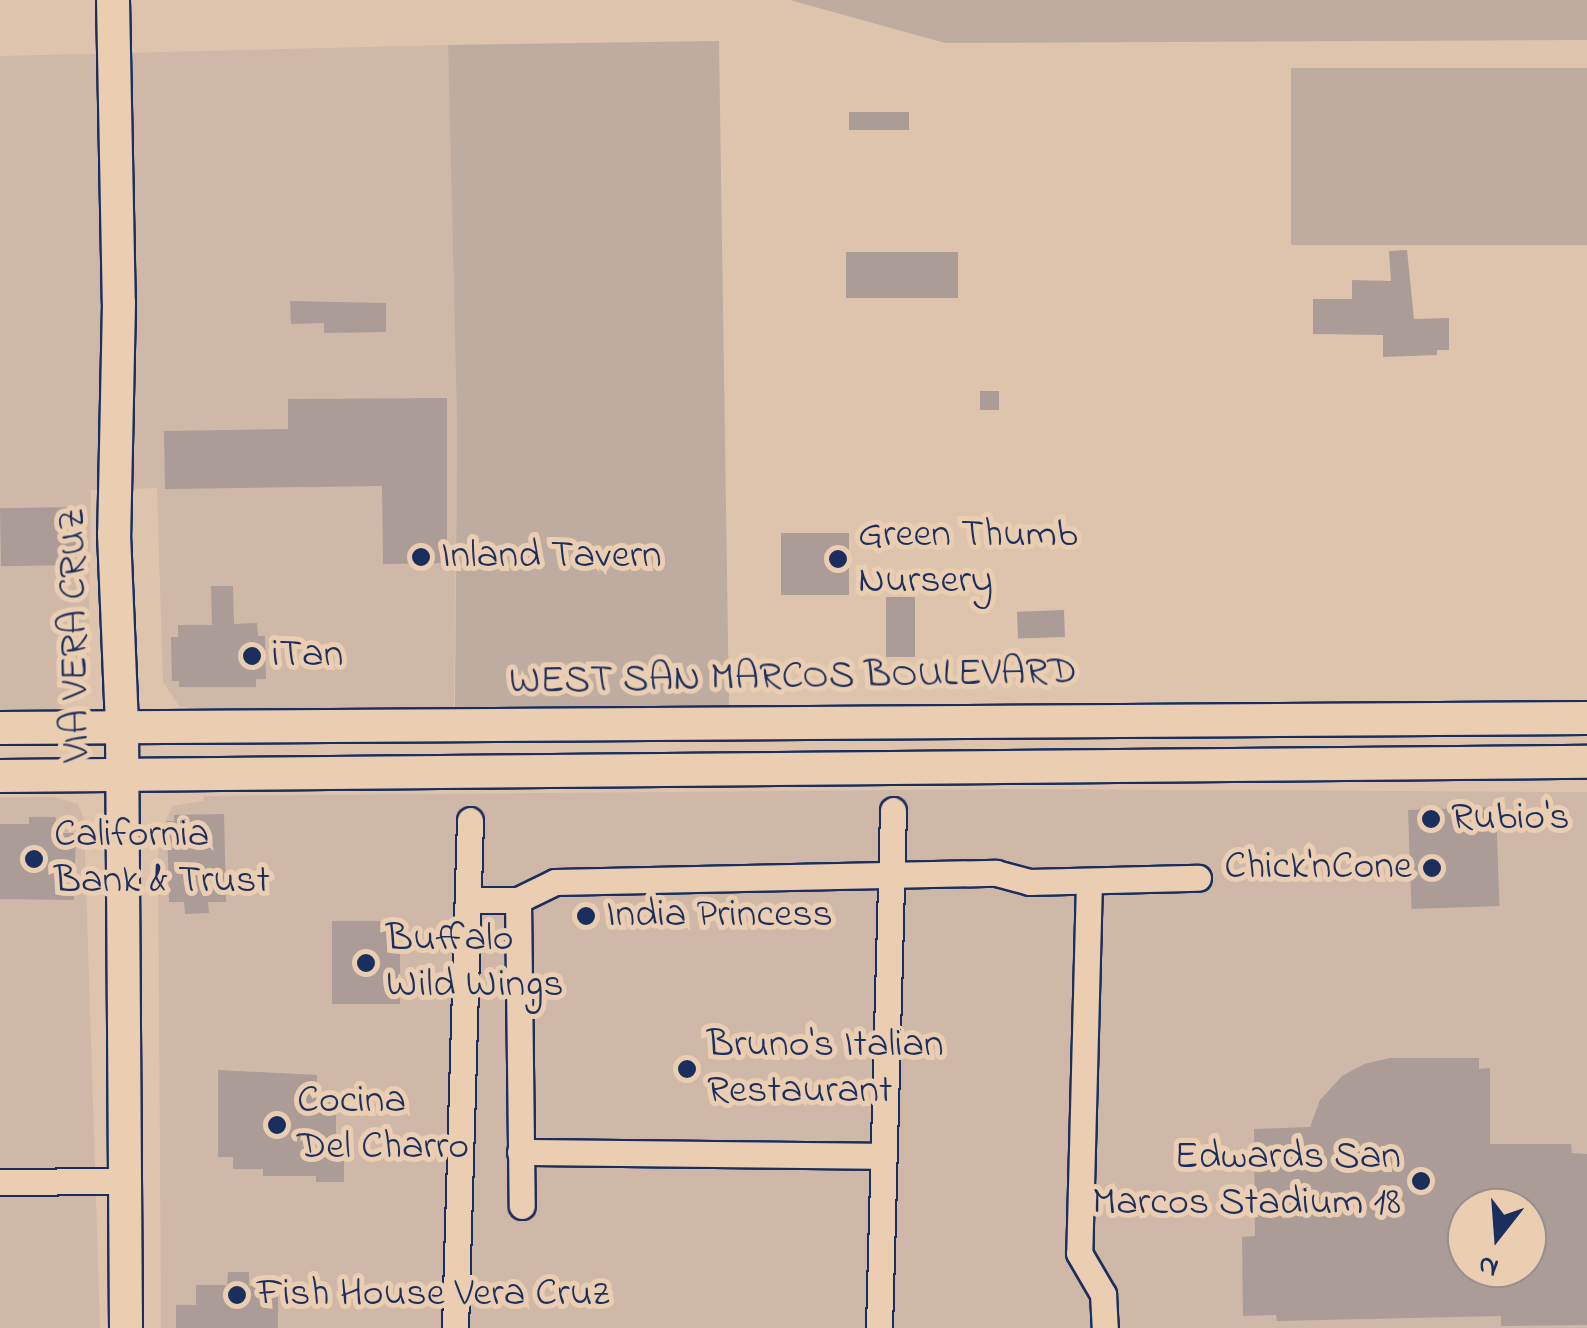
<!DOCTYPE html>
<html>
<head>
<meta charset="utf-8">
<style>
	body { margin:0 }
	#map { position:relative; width:1587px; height:1328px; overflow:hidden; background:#dec4ad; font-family:"Indie Flower",sans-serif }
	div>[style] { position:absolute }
	.built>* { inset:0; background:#cfb8a7 }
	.green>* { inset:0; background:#beaca0; transform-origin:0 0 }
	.building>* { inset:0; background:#ab9c98; transform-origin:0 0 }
	.roads { filter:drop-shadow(2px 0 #1b2f5e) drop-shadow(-2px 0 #1b2f5e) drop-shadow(0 2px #1b2f5e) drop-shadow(0 -2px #1b2f5e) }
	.minor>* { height:25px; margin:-12.5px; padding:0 12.5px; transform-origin:12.5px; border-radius:12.5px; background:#ebceb2 }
	.major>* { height:32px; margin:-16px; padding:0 16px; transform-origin:16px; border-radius:16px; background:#ebceb2 }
	.dots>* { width:28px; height:28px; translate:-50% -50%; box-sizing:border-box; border:5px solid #ebceb2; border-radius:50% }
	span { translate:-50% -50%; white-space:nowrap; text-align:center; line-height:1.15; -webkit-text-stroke:10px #ebceb2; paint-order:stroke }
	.poi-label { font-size:40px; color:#1b2f5e }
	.left { translate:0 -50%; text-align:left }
	.right { translate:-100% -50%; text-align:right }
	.street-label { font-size:40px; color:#1b2f5e }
	.north { position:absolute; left:1447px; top:1188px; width:100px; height:100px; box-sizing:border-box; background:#ebceb2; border:2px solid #988e90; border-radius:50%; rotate:197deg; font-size:28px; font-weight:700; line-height:40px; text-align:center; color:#1b2f5e }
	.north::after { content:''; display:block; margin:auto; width:35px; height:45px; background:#1b2f5e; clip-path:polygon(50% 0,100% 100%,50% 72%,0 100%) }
</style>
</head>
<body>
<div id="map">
	<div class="built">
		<div style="clip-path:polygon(448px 45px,457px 423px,454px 710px,214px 711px,179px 706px,163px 682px,157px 488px,91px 490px,88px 672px,80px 695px,57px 709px,0 712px,0 56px)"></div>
		<div style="clip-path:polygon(evenodd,1009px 789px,1587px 792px,1587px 1328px,161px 1328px,158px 836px,173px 806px,203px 801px,204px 796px,1009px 789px,1467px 1208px,1527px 1208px,1527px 1268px,1467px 1268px,1467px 1208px)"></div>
		<div style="clip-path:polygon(0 797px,55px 797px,78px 804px,84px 819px,100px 1328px,0 1328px)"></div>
	</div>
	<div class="green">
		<div style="clip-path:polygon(790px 0,1587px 0,1587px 40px,945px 43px)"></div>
		<div style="clip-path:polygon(719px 41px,729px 707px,455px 710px,457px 423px,448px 45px)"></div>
		<div style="left:1291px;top:68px;width:296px;height:177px"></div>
	</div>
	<div class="building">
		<div style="left:909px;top:112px;width:18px;height:60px;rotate:90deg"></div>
		<div style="clip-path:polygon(1407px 250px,1414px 319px,1449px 318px,1449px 350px,1437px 350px,1437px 355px,1383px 357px,1383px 335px,1313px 334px,1313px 299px,1352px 299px,1352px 280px,1391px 281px,1389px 251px)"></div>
		<div style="left:958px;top:252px;width:46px;height:112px;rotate:90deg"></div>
		<div style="clip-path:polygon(290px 301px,386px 303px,386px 332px,324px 333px,324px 323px,291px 324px)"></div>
		<div style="left:980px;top:391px;width:19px;height:19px"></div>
		<div style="clip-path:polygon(447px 398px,447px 563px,383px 564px,382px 486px,165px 489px,164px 431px,288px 429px,288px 399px)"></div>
		<div style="left:75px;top:507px;width:58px;height:75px;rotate:89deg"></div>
		<div style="left:781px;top:533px;width:68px;height:62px"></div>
		<div style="clip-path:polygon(211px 586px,233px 586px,234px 624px,257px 623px,258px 636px,265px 636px,266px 679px,256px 679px,256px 687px,179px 687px,179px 681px,172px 681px,171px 637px,178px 637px,178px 625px,212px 625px)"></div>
		<div style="left:886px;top:597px;width:29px;height:60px"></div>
		<div style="left:1064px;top:610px;width:27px;height:47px;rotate:88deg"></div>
		<div style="left:1496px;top:807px;width:99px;height:88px;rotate:88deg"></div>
		<div style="clip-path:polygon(224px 814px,226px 902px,208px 902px,209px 913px,185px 914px,184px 902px,169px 902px,167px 821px,174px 821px,174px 815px)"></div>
		<div style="clip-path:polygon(29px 817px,55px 817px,61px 833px,76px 833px,74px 900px,0 899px,0 824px,29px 824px)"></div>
		<div style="left:332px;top:921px;width:68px;height:83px"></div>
		<div style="clip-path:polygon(evenodd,1390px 1058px,1479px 1058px,1479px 1069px,1490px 1068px,1490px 1144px,1571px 1144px,1572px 1153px,1587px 1154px,1587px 1325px,1501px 1326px,1501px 1316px,1277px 1321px,1276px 1315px,1243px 1316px,1242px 1237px,1255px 1236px,1254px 1129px,1310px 1127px,1320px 1100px,1342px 1076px,1364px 1064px,1390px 1058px,1467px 1208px,1527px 1208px,1527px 1268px,1467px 1268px,1467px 1208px)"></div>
		<div style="clip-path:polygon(218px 1070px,317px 1075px,317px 1100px,336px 1100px,336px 1151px,344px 1151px,344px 1182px,316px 1182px,316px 1176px,263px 1176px,263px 1169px,233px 1169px,233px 1157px,218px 1157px)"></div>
		<div style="clip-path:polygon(228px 1272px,249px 1272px,249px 1286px,278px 1286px,278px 1328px,176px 1328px,176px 1305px,196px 1305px,196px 1285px,227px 1285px)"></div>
	</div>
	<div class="roads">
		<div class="minor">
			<div style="left:1089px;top:881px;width:372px;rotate:91.5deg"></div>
			<div style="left:1079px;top:1253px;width:48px;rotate:59.7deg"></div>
			<div style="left:1103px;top:1294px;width:34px;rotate:87deg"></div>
			<div style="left:468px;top:900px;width:50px"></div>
			<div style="left:518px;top:900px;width:41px;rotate:-25.9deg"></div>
			<div style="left:555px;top:882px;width:441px;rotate:-1.2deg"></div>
			<div style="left:996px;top:873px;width:34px;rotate:15deg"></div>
			<div style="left:1029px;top:882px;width:169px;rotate:-1.4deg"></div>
			<div style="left:518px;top:900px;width:306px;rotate:89.3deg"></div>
			<div style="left:520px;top:1152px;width:363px;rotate:0.6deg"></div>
			<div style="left:0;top:1182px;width:124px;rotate:-0.5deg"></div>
			<div style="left:455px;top:1328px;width:508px;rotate:-88.31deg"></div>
			<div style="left:879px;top:1328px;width:518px;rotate:-88.45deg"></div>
		</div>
		<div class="major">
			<div style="left:113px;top:0;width:303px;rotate:88.9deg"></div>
			<div style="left:119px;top:303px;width:231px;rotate:91.2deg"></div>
			<div style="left:114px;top:534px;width:192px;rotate:87.6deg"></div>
			<div style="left:122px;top:726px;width:602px;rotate:89.62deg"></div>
			<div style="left:0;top:728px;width:1587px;rotate:-0.36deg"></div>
			<div style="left:0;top:776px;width:1587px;rotate:-0.51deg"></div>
		</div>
	</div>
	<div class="dots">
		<div style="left:421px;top:557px;background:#1b2f5e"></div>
		<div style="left:838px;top:559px;background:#1b2f5e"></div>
		<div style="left:252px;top:656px;background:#1b2f5e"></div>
		<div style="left:1431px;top:819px;background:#1b2f5e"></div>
		<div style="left:34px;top:859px;background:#1b2f5e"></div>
		<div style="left:1432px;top:868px;background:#1b2f5e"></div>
		<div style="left:586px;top:916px;background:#1b2f5e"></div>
		<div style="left:366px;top:963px;background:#1b2f5e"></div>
		<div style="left:687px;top:1069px;background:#1b2f5e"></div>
		<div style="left:277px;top:1125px;background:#1b2f5e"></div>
		<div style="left:1421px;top:1181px;background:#1b2f5e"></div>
		<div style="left:237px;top:1295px;background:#1b2f5e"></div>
	</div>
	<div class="poi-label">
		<span class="left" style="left:858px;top:559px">Green Thumb<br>Nursery</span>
		<span class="left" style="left:441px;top:557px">Inland Tavern</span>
		<span class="left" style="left:272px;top:656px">iTan</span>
		<span class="left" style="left:1451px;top:819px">Rubio's</span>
		<span class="left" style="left:54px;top:859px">California<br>Bank &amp; Trust</span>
		<span class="right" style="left:1412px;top:868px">Chick'nCone</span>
		<span class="left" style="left:606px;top:916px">India Princess</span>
		<span class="left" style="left:386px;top:963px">Buffalo<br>Wild Wings</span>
		<span class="left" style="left:707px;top:1069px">Bruno's Italian<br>Restaurant</span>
		<span class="left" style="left:297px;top:1125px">Cocina<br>Del Charro</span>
		<span class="right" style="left:1401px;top:1181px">Edwards San<br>Marcos Stadium 18</span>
		<span class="left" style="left:257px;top:1295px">Fish House Vera Cruz</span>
	</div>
	<div class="street-label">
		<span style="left:76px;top:635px;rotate:-91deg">VIA VERA CRUZ</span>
		<span style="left:793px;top:678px;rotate:-1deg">WEST SAN MARCOS BOULEVARD</span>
	</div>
	<div class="north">N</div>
</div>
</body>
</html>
